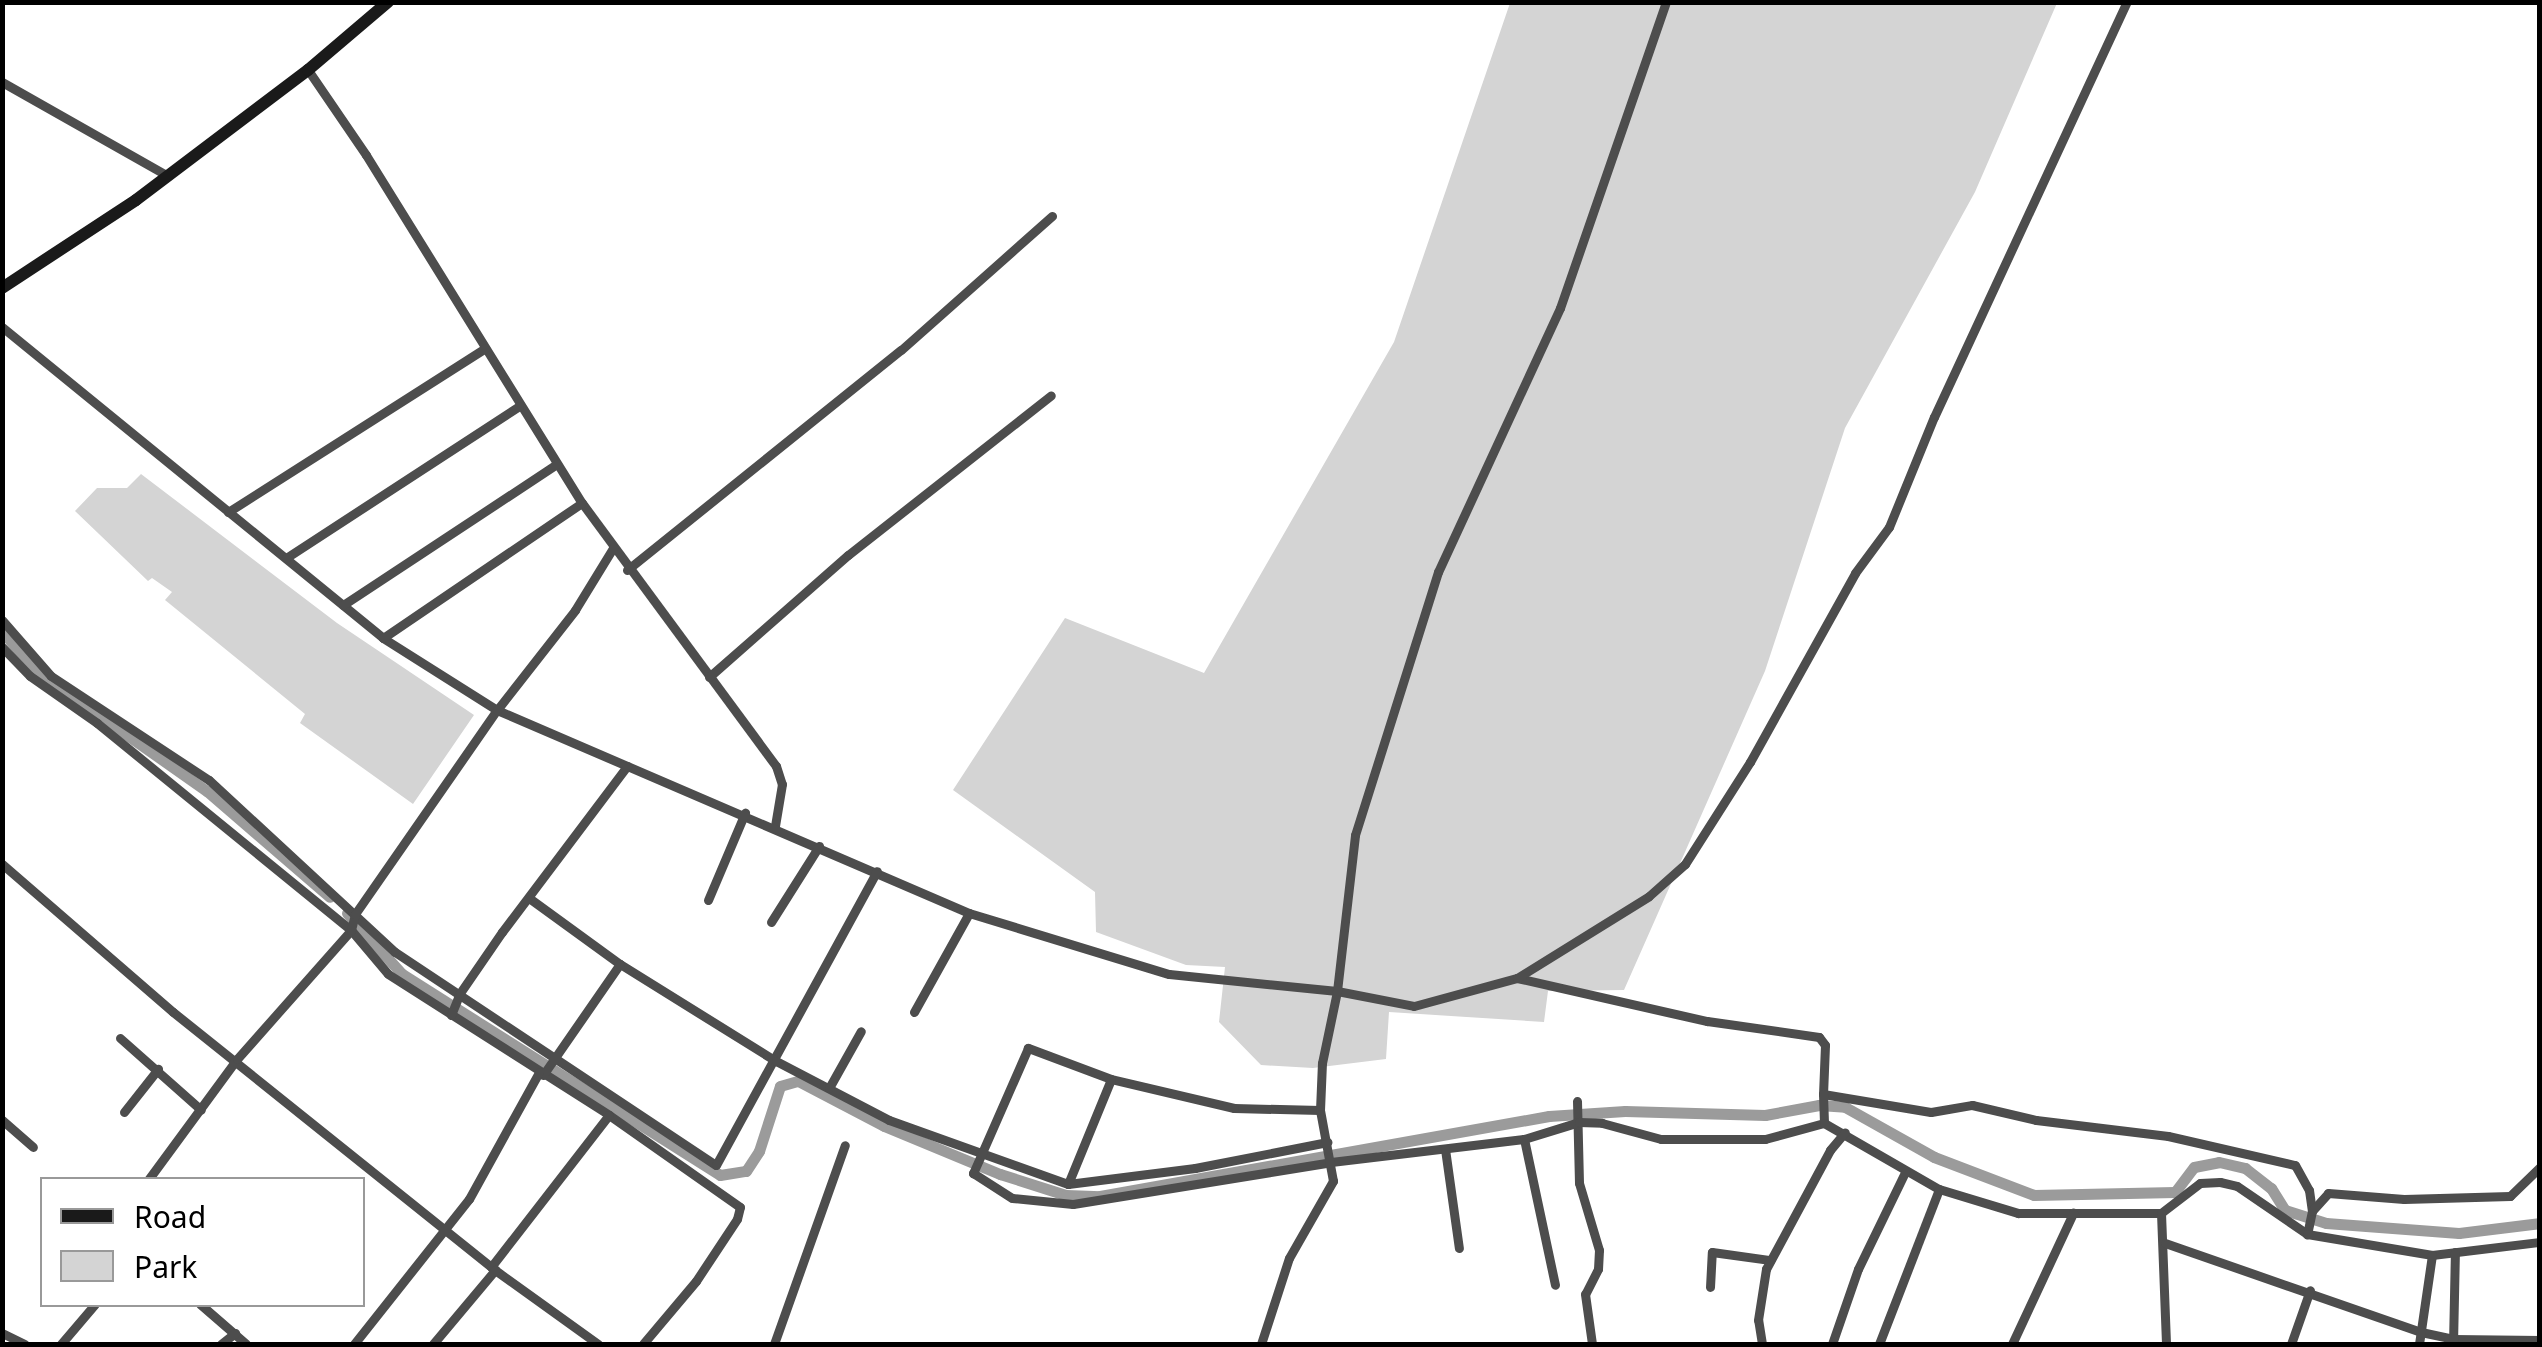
<!DOCTYPE html>
<html>
<head>
<meta charset="utf-8">
<style>
	body { margin:0 }
	#map { position:relative; width:2542px; height:1347px; overflow:hidden; background:#fff; font-family:"Noto Sans",sans-serif }
	div>[style] { position:absolute }
	.green>* { inset:0; background:#d4d4d4 }
	.canal>* { height:11px; margin:-5.5px; padding:0 5.5px; transform-origin:5.5px; border-radius:5.5px; background:#9b9b9b }
	.street>* { height:9px; margin:-4.5px; padding:0 4.5px; transform-origin:4.5px; border-radius:4.5px; background:#4d4d4d }
	.secondary>* { height:12px; margin:-6px; padding:0 6px; transform-origin:6px; border-radius:6px; background:#1a1a1a }
	span { translate:-50% -50%; white-space:nowrap; text-align:center; line-height:1.15; -webkit-text-stroke:8px #fff; paint-order:stroke }
	.frame { position:absolute; inset:0; border:5px solid #000; pointer-events:none }
	.legend { position:absolute; left:40px; top:1177px; width:325px; height:130px; box-sizing:border-box; background:#fff; border:2px solid #999; margin:0; padding:12px 18px; list-style:none; font-size:30px; color:#000 }
	.legend li { display:flex; align-items:center; gap:20px; height:50px }
	.legend b { width:50px; border:2px solid #999 }
</style>
</head>
<body>
<div id="map">
	<div class="green">
		<div style="clip-path:polygon(1510px 3px,2057px 3px,1975px 192px,1845px 428px,1765px 671px,1624px 990px,1548px 991px,1544px 1022px,1389px 1012px,1386px 1059px,1313px 1068px,1261px 1065px,1219px 1022px,1225px 967px,1186px 965px,1096px 932px,1095px 892px,953px 790px,1065px 618px,1204px 673px,1394px 342px)"></div>
		<div style="clip-path:polygon(141px 474px,337px 623px,474px 715px,413px 804px,300px 723px,305px 714px,165px 600px,172px 592px,152px 578px,148px 581px,75px 511px,97px 488px,127px 488px)"></div>
	</div>
	<div class="canal">
		<div style="left:2px;top:631px;width:52px;rotate:49.6deg"></div>
		<div style="left:36px;top:671px;width:209px;rotate:35.1deg"></div>
		<div style="left:207px;top:791px;width:162px;rotate:40.8deg"></div>
		<div style="left:347px;top:913px;width:82px;rotate:48deg"></div>
		<div style="left:402px;top:974px;width:376px;rotate:32.3deg"></div>
		<div style="left:720px;top:1175px;width:26px;rotate:-9deg"></div>
		<div style="left:746px;top:1171px;width:24px;rotate:-57deg"></div>
		<div style="left:759px;top:1151px;width:68px;rotate:-72.1deg"></div>
		<div style="left:780px;top:1086px;width:19px;rotate:-16deg"></div>
		<div style="left:798px;top:1081px;width:97px;rotate:27.6deg"></div>
		<div style="left:884px;top:1126px;width:126px;rotate:22.5deg"></div>
		<div style="left:1000px;top:1174px;width:69px;rotate:17.7deg"></div>
		<div style="left:1066px;top:1195px;width:34px;rotate:2deg"></div>
		<div style="left:1100px;top:1196px;width:456px;rotate:-10.1deg"></div>
		<div style="left:1549px;top:1116px;width:76px;rotate:-3.8deg"></div>
		<div style="left:1625px;top:1111px;width:140px;rotate:1.6deg"></div>
		<div style="left:1765px;top:1115px;width:55px;rotate:-10.5deg"></div>
		<div style="left:1819px;top:1105px;width:26px;rotate:4deg"></div>
		<div style="left:1845px;top:1107px;width:102px;rotate:29.3deg"></div>
		<div style="left:1934px;top:1157px;width:107px;rotate:20.8deg"></div>
		<div style="left:2034px;top:1195px;width:141px;rotate:-1.2deg"></div>
		<div style="left:2175px;top:1192px;width:31px;rotate:-53deg"></div>
		<div style="left:2194px;top:1167px;width:25px;rotate:-11deg"></div>
		<div style="left:2219px;top:1162px;width:27px;rotate:13deg"></div>
		<div style="left:2245px;top:1168px;width:33px;rotate:38deg"></div>
		<div style="left:2271px;top:1188px;width:26px;rotate:58deg"></div>
		<div style="left:2285px;top:1210px;width:43px;rotate:17.6deg"></div>
		<div style="left:2326px;top:1223px;width:133px;rotate:4.3deg"></div>
		<div style="left:2459px;top:1233px;width:82px;rotate:-7deg"></div>
	</div>
	<div class="street">
		<div style="left:308px;top:70px;width:103px;rotate:55.7deg"></div>
		<div style="left:366px;top:155px;width:410px;rotate:58.2deg"></div>
		<div style="left:582px;top:503px;width:327px;rotate:53.6deg"></div>
		<div style="left:776px;top:766px;width:19px;rotate:72deg"></div>
		<div style="left:782px;top:784px;width:43px;rotate:99.5deg"></div>
		<div style="left:2px;top:82px;width:191px;rotate:29.5deg"></div>
		<div style="left:2px;top:327px;width:492px;rotate:39.2deg"></div>
		<div style="left:383px;top:638px;width:135px;rotate:32.3deg"></div>
		<div style="left:497px;top:710px;width:514px;rotate:23.27deg"></div>
		<div style="left:969px;top:913px;width:209px;rotate:17deg"></div>
		<div style="left:1169px;top:974px;width:169px;rotate:5.8deg"></div>
		<div style="left:1337px;top:991px;width:78px;rotate:11deg"></div>
		<div style="left:1414px;top:1006px;width:107px;rotate:-15.2deg"></div>
		<div style="left:1517px;top:978px;width:195px;rotate:12.8deg"></div>
		<div style="left:1707px;top:1021px;width:113px;rotate:8.1deg"></div>
		<div style="left:1819px;top:1037px;width:10px;rotate:53deg"></div>
		<div style="left:1825px;top:1045px;width:49px;rotate:92.3deg"></div>
		<div style="left:1823px;top:1094px;width:109px;rotate:9.5deg"></div>
		<div style="left:1931px;top:1112px;width:42px;rotate:-9.7deg"></div>
		<div style="left:1972px;top:1105px;width:66px;rotate:13.2deg"></div>
		<div style="left:2036px;top:1120px;width:133px;rotate:6.9deg"></div>
		<div style="left:2168px;top:1136px;width:130px;rotate:12.9deg"></div>
		<div style="left:2295px;top:1165px;width:29px;rotate:61deg"></div>
		<div style="left:2309px;top:1190px;width:21px;rotate:82deg"></div>
		<div style="left:2312px;top:1211px;width:24px;rotate:102deg"></div>
		<div style="left:228px;top:512px;width:305px;rotate:-32.5deg"></div>
		<div style="left:286px;top:558px;width:278px;rotate:-33.1deg"></div>
		<div style="left:627px;top:570px;width:351px;rotate:-38.8deg"></div>
		<div style="left:901px;top:350px;width:202px;rotate:-41.6deg"></div>
		<div style="left:343px;top:605px;width:256px;rotate:-33.4deg"></div>
		<div style="left:2px;top:620px;width:74px;rotate:48.8deg"></div>
		<div style="left:51px;top:676px;width:189px;rotate:33.4deg"></div>
		<div style="left:209px;top:780px;width:253px;rotate:42.8deg"></div>
		<div style="left:395px;top:952px;width:385px;rotate:33.6deg"></div>
		<div style="left:716px;top:1165px;width:335px;rotate:-61.3deg"></div>
		<div style="left:383px;top:638px;width:240px;rotate:-34.2deg"></div>
		<div style="left:2px;top:647px;width:40px;rotate:46deg"></div>
		<div style="left:30px;top:676px;width:82px;rotate:35deg"></div>
		<div style="left:97px;top:723px;width:328px;rotate:39.2deg"></div>
		<div style="left:351px;top:930px;width:57px;rotate:49.9deg"></div>
		<div style="left:388px;top:974px;width:262px;rotate:32.5deg"></div>
		<div style="left:609px;top:1115px;width:160px;rotate:35.1deg"></div>
		<div style="left:740px;top:1207px;width:12px;rotate:104deg"></div>
		<div style="left:737px;top:1219px;width:74px;rotate:123.5deg"></div>
		<div style="left:696px;top:1281px;width:82px;rotate:130.1deg"></div>
		<div style="left:709px;top:677px;width:185px;rotate:-41.3deg"></div>
		<div style="left:848px;top:555px;width:258px;rotate:-38.2deg"></div>
		<div style="left:2px;top:864px;width:226px;rotate:40.9deg"></div>
		<div style="left:173px;top:1012px;width:413px;rotate:38.7deg"></div>
		<div style="left:495px;top:1270px;width:127px;rotate:35.7deg"></div>
		<div style="left:529px;top:898px;width:112px;rotate:36deg"></div>
		<div style="left:620px;top:964px;width:184px;rotate:31.9deg"></div>
		<div style="left:776px;top:1061px;width:127px;rotate:27.6deg"></div>
		<div style="left:889px;top:1120px;width:190px;rotate:19.7deg"></div>
		<div style="left:1068px;top:1184px;width:128px;rotate:-7.2deg"></div>
		<div style="left:1195px;top:1168px;width:135px;rotate:-11.1deg"></div>
		<div style="left:708px;top:900px;width:95px;rotate:-67deg"></div>
		<div style="left:771px;top:922px;width:90px;rotate:-57.7deg"></div>
		<div style="left:1517px;top:978px;width:155px;rotate:-31.8deg"></div>
		<div style="left:1649px;top:896px;width:48px;rotate:-41.6deg"></div>
		<div style="left:1685px;top:864px;width:121px;rotate:-57.5deg"></div>
		<div style="left:1750px;top:762px;width:216px;rotate:-60.9deg"></div>
		<div style="left:1855px;top:573px;width:57px;rotate:-53.5deg"></div>
		<div style="left:1889px;top:527px;width:119px;rotate:-67.8deg"></div>
		<div style="left:1934px;top:417px;width:458px;rotate:-65.1deg"></div>
		<div style="left:914px;top:1012px;width:113px;rotate:-60.9deg"></div>
		<div style="left:451px;top:1015px;width:24px;rotate:-68deg"></div>
		<div style="left:460px;top:993px;width:74px;rotate:-55.5deg"></div>
		<div style="left:502px;top:932px;width:208px;rotate:-53deg"></div>
		<div style="left:120px;top:1038px;width:108px;rotate:41.6deg"></div>
		<div style="left:543px;top:1075px;width:135px;rotate:-55.3deg"></div>
		<div style="left:829px;top:1088px;width:65px;rotate:-60.7deg"></div>
		<div style="left:1823px;top:1094px;width:29px;rotate:88deg"></div>
		<div style="left:1577px;top:1101px;width:82px;rotate:88.6deg"></div>
		<div style="left:1579px;top:1183px;width:70px;rotate:73.4deg"></div>
		<div style="left:1599px;top:1250px;width:19px;rotate:93deg"></div>
		<div style="left:1598px;top:1269px;width:28px;rotate:117deg"></div>
		<div style="left:1585px;top:1294px;width:50px;rotate:82deg"></div>
		<div style="left:1320px;top:1110px;width:86px;rotate:-178.7deg"></div>
		<div style="left:1234px;top:1108px;width:126px;rotate:-166.7deg"></div>
		<div style="left:1111px;top:1079px;width:89px;rotate:-159.5deg"></div>
		<div style="left:1028px;top:1048px;width:137px;rotate:113.7deg"></div>
		<div style="left:973px;top:1173px;width:46px;rotate:32.7deg"></div>
		<div style="left:1012px;top:1198px;width:61px;rotate:5.6deg"></div>
		<div style="left:1073px;top:1204px;width:261px;rotate:-9.2deg"></div>
		<div style="left:1331px;top:1162px;width:194px;rotate:-6.8deg"></div>
		<div style="left:1524px;top:1139px;width:58px;rotate:-17.2deg"></div>
		<div style="left:1579px;top:1122px;width:23px;rotate:2deg"></div>
		<div style="left:1602px;top:1123px;width:61px;rotate:15.2deg"></div>
		<div style="left:1661px;top:1139px;width:104px"></div>
		<div style="left:1765px;top:1139px;width:61px;rotate:-15.2deg"></div>
		<div style="left:1824px;top:1123px;width:133px;rotate:29.9deg"></div>
		<div style="left:1939px;top:1189px;width:83px;rotate:16.9deg"></div>
		<div style="left:2018px;top:1213px;width:143px"></div>
		<div style="left:2161px;top:1213px;width:49px;rotate:-37.6deg"></div>
		<div style="left:2200px;top:1183px;width:20px;rotate:-3deg"></div>
		<div style="left:2220px;top:1182px;width:17px;rotate:13deg"></div>
		<div style="left:2237px;top:1186px;width:85px;rotate:34.4deg"></div>
		<div style="left:2307px;top:1234px;width:127px;rotate:9.5deg"></div>
		<div style="left:2432px;top:1255px;width:109px;rotate:-6.9deg"></div>
		<div style="left:124px;top:1112px;width:55px;rotate:-51.7deg"></div>
		<div style="left:2px;top:1120px;width:41px;rotate:41.1deg"></div>
		<div style="left:1524px;top:1139px;width:149px;rotate:78deg"></div>
		<div style="left:1445px;top:1149px;width:100px;rotate:82deg"></div>
		<div style="left:148px;top:1180px;width:150px;rotate:-53.7deg"></div>
		<div style="left:237px;top:1059px;width:172px;rotate:-48.5deg"></div>
		<div style="left:351px;top:930px;width:16px;rotate:-76deg"></div>
		<div style="left:355px;top:914px;width:249px;rotate:-55.2deg"></div>
		<div style="left:497px;top:710px;width:127px;rotate:-52deg"></div>
		<div style="left:575px;top:610px;width:73px;rotate:-58.5deg"></div>
		<div style="left:1068px;top:1184px;width:113px;rotate:-67.7deg"></div>
		<div style="left:2312px;top:1211px;width:24px;rotate:-48deg"></div>
		<div style="left:2328px;top:1193px;width:76px;rotate:4.5deg"></div>
		<div style="left:2404px;top:1199px;width:106px;rotate:-1.6deg"></div>
		<div style="left:2510px;top:1196px;width:42px;rotate:-44deg"></div>
		<div style="left:2161px;top:1213px;width:131px;rotate:87.8deg"></div>
		<div style="left:2165px;top:1243px;width:271px;rotate:19.2deg"></div>
		<div style="left:2421px;top:1332px;width:33px;rotate:12deg"></div>
		<div style="left:2453px;top:1339px;width:87px;rotate:0.7deg"></div>
		<div style="left:491px;top:1267px;width:192px;rotate:-52.2deg"></div>
		<div style="left:1710px;top:1287px;width:35px;rotate:-87deg"></div>
		<div style="left:1712px;top:1252px;width:59px;rotate:7.9deg"></div>
		<div style="left:200px;top:1304px;width:61px;rotate:41deg"></div>
		<div style="left:2px;top:1333px;width:25px;rotate:26deg"></div>
		<div style="left:61px;top:1344px;width:52px;rotate:-49.6deg"></div>
		<div style="left:221px;top:1344px;width:18px;rotate:-38deg"></div>
		<div style="left:354px;top:1344px;width:185px;rotate:-51.6deg"></div>
		<div style="left:469px;top:1199px;width:145px;rotate:-61.1deg"></div>
		<div style="left:433px;top:1344px;width:97px;rotate:-50deg"></div>
		<div style="left:774px;top:1344px;width:211px;rotate:-70.4deg"></div>
		<div style="left:1261px;top:1344px;width:90px;rotate:-72deg"></div>
		<div style="left:1289px;top:1258px;width:89px;rotate:-60.3deg"></div>
		<div style="left:1333px;top:1181px;width:72px;rotate:-100.4deg"></div>
		<div style="left:1320px;top:1110px;width:47px;rotate:-87.6deg"></div>
		<div style="left:1322px;top:1063px;width:74px;rotate:-78.2deg"></div>
		<div style="left:1337px;top:991px;width:157px;rotate:-83.4deg"></div>
		<div style="left:1355px;top:835px;width:276px;rotate:-72.5deg"></div>
		<div style="left:1438px;top:572px;width:291px;rotate:-65.2deg"></div>
		<div style="left:1560px;top:308px;width:324px;rotate:-70.9deg"></div>
		<div style="left:1762px;top:1344px;width:24px;rotate:-99deg"></div>
		<div style="left:1758px;top:1320px;width:52px;rotate:-81.1deg"></div>
		<div style="left:1766px;top:1269px;width:135px;rotate:-61.7deg"></div>
		<div style="left:1830px;top:1150px;width:23px;rotate:-50deg"></div>
		<div style="left:1832px;top:1344px;width:79px;rotate:-70.9deg"></div>
		<div style="left:1858px;top:1269px;width:108px;rotate:-64.1deg"></div>
		<div style="left:1879px;top:1344px;width:166px;rotate:-68.8deg"></div>
		<div style="left:2012px;top:1344px;width:145px;rotate:-65deg"></div>
		<div style="left:2291px;top:1344px;width:57px;rotate:-70.6deg"></div>
		<div style="left:2419px;top:1344px;width:90px;rotate:-81.7deg"></div>
		<div style="left:2453px;top:1344px;width:92px;rotate:-88.8deg"></div>
	</div>
	<div class="secondary">
		<div style="left:2px;top:288px;width:160px;rotate:-33.3deg"></div>
		<div style="left:136px;top:200px;width:216px;rotate:-37.1deg"></div>
		<div style="left:308px;top:70px;width:105px;rotate:-40.4deg"></div>
	</div>
	<div class="frame"></div>
	<ul class="legend">
	<li><b style="height:12px;background:#1a1a1a"></b>Road</li>
	<li><b style="height:28px;background:#d4d4d4"></b>Park</li>
	</ul>
</div>
</body>
</html>
